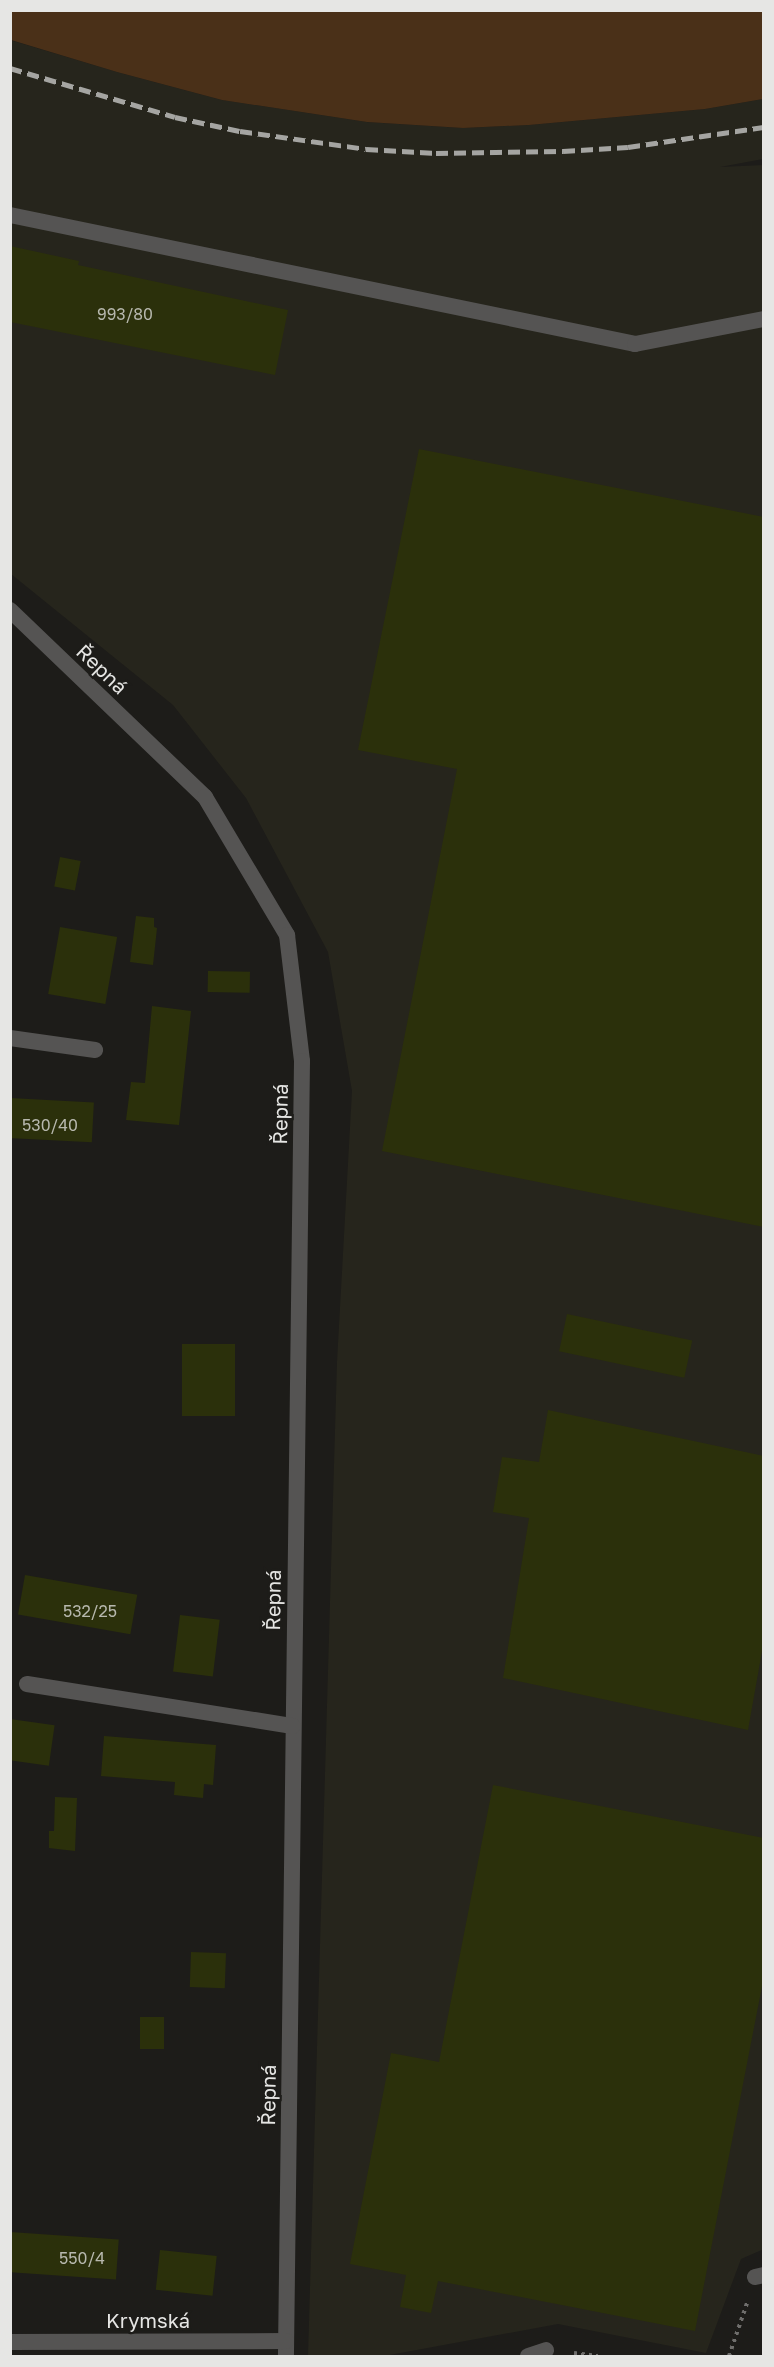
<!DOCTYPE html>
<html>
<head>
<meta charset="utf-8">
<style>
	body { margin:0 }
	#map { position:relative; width:774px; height:2367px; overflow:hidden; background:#1d1c19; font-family:"Golos Text",sans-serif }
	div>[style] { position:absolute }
	.built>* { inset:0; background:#26251c }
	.green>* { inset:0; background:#4a3018 }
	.building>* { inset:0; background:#2b300b; transform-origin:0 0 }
	.path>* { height:4px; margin-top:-2px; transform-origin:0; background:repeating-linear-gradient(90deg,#6f6e6c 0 3px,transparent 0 7.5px) }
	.service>* { height:16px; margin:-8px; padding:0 8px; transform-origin:8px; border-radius:8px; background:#555453 }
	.minor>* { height:16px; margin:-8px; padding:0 8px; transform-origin:8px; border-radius:8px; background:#555453 }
	.rail>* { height:4.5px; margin-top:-2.25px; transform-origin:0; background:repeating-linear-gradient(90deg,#a5a5a2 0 12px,transparent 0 18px) }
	span { translate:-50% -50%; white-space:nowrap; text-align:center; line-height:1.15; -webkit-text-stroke:4.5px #1d1c19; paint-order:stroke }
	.number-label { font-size:16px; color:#b7b8ae }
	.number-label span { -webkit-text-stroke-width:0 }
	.street-label { font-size:20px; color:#e6e6e4 }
	.frame { position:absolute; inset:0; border:12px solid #e6e6e4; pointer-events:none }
</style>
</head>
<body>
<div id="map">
	<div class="built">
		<div style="clip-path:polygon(10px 40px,117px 72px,222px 100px,367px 122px,463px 128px,529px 125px,705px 109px,763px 99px,763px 159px,720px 167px,764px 165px,764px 2249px,741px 2259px,706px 2353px,558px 2324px,384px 2356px,308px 2356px,337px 1362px,352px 1091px,328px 952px,246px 798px,173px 705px,11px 574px)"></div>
	</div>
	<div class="green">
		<div style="clip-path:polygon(10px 11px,763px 11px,763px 99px,705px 109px,529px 125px,463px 128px,367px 122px,222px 100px,117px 72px,11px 40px)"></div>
	</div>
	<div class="building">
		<div style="clip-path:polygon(10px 246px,79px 261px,78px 265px,288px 310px,275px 375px,10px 322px)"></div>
		<div style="clip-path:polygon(419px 449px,764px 517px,764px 1227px,382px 1151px,457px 769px,358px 750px)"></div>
		<div style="left:60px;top:857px;width:21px;height:30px;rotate:11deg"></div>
		<div style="clip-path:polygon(136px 916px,154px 918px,154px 927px,157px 928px,153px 965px,130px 962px)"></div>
		<div style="left:60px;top:927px;width:58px;height:68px;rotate:10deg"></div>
		<div style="left:208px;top:971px;width:42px;height:21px;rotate:1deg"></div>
		<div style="clip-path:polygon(152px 1006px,191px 1011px,179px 1125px,126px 1120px,131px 1082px,145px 1083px)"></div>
		<div style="left:10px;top:1098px;width:84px;height:40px;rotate:3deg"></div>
		<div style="left:567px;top:1314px;width:128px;height:38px;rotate:12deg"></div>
		<div style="left:182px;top:1344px;width:53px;height:72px"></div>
		<div style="clip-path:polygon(548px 1410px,764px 1456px,764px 1640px,748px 1730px,503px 1678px,529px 1518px,493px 1512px,502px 1457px,539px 1462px)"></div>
		<div style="left:25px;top:1575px;width:114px;height:40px;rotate:10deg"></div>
		<div style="left:180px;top:1615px;width:40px;height:57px;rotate:7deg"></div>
		<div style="left:10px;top:1719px;width:45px;height:41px;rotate:8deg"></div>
		<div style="clip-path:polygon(104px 1736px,216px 1745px,213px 1785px,204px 1784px,203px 1798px,174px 1795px,175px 1782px,101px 1776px)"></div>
		<div style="clip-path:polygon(493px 1785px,764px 1838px,764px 1976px,695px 2331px,438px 2281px,431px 2313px,400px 2307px,406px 2275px,350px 2264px,391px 2053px,439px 2062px)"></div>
		<div style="clip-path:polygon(55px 1797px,77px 1798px,75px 1851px,49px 1848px,49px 1831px,54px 1831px)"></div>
		<div style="left:191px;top:1952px;width:35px;height:35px;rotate:2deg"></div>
		<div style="left:140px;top:2017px;width:24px;height:32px"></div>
		<div style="left:10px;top:2232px;width:109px;height:40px;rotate:4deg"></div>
		<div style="left:160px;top:2250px;width:57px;height:40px;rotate:6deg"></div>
	</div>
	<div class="path">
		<div style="left:574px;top:2353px;width:24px;rotate:7deg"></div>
		<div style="left:729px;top:2356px;width:56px;rotate:-71.2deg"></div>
	</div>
	<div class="service">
		<div style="left:10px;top:215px;width:638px;rotate:11.66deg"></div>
		<div style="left:635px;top:344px;width:131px;rotate:-11deg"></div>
		<div style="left:755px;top:2277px;width:9px;rotate:-13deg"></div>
		<div style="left:528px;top:2356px;width:19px;rotate:-18deg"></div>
	</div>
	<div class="minor">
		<div style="left:10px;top:610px;width:270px;rotate:43.8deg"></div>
		<div style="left:205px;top:797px;width:161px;rotate:59.3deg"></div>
		<div style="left:287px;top:935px;width:127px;rotate:83.2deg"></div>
		<div style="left:302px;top:1061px;width:1295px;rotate:90.71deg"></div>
		<div style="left:10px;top:1038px;width:86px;rotate:8deg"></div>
		<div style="left:27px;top:1684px;width:269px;rotate:9deg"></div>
		<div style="left:10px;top:2342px;width:276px;rotate:-0.2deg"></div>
	</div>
	<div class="rail">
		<div style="left:10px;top:68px;width:172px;rotate:16.5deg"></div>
		<div style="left:175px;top:117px;width:66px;rotate:12.2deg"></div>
		<div style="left:240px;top:131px;width:127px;rotate:8.1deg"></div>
		<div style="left:366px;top:149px;width:70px;rotate:3.3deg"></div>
		<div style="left:436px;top:153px;width:127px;rotate:-0.9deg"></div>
		<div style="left:563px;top:151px;width:65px;rotate:-3.5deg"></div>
		<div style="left:628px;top:147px;width:137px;rotate:-8.4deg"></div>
	</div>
	<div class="number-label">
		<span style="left:125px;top:314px">993/80</span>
		<span style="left:50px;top:1125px">530/40</span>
		<span style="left:90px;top:1611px">532/25</span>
		<span style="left:82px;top:2258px">550/4</span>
	</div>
	<div class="street-label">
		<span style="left:102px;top:669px;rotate:44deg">Řepná</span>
		<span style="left:280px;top:1114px;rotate:-89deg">Řepná</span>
		<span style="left:273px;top:1600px;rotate:-89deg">Řepná</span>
		<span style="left:268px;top:2095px;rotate:-89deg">Řepná</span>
		<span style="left:148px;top:2320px">Krymská</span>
	</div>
	<div class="frame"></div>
</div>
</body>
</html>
